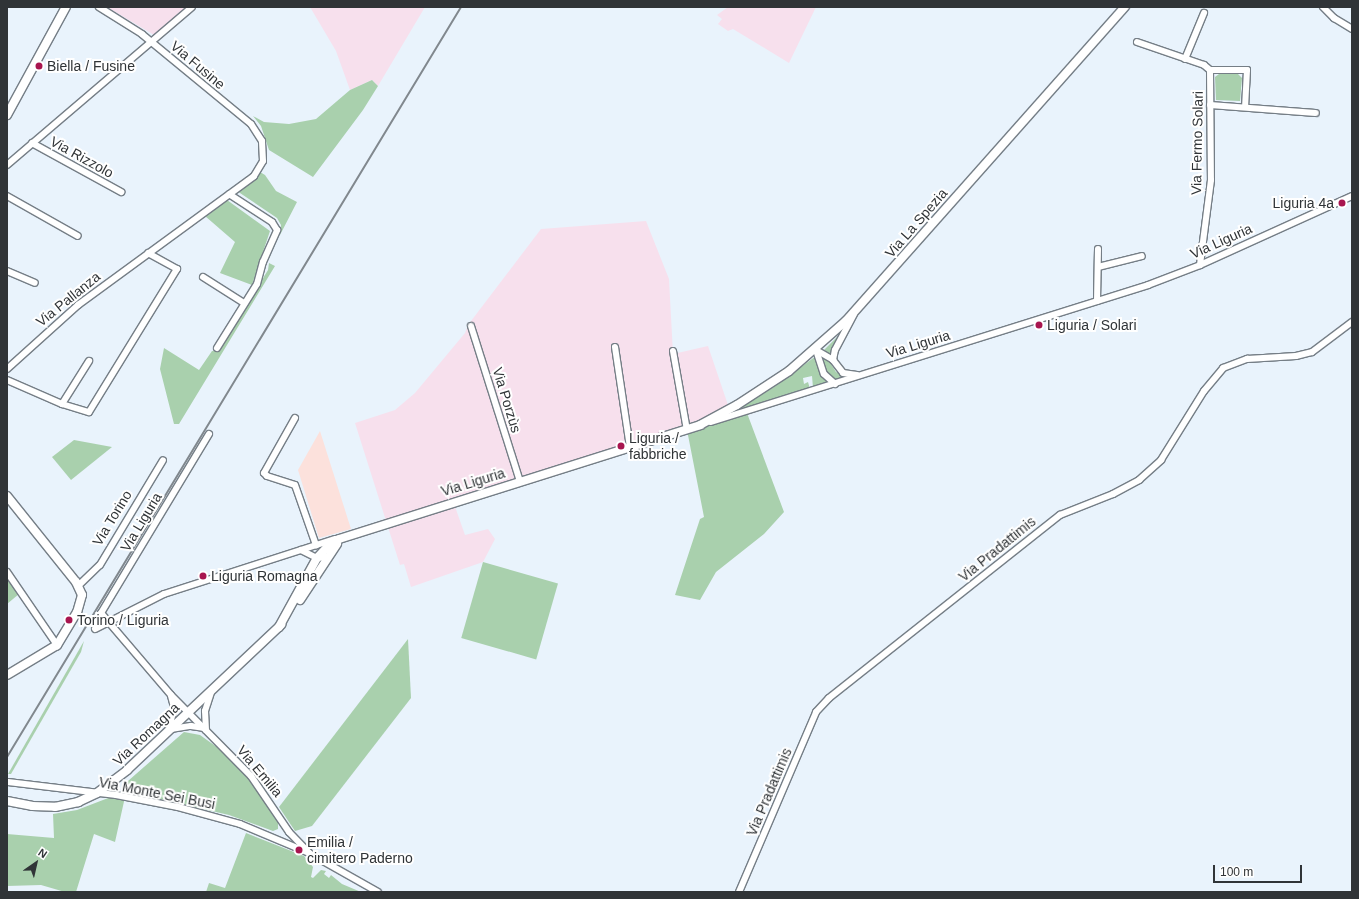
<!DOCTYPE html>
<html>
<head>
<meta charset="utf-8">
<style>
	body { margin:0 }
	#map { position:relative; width:1359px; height:899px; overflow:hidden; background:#e9f3fc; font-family:Arial,sans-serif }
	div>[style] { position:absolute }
	.commercial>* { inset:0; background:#fce1dc }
	.industrial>* { inset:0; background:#f7e0ed }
	.green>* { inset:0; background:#a9d0ad; transform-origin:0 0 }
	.roads { filter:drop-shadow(1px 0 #757e86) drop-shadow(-1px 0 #757e86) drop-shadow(0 1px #757e86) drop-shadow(0 -1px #757e86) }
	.minor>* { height:6px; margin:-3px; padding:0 3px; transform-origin:3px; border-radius:3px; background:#fff }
	.major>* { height:8px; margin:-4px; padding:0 4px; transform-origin:4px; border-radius:4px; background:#fff }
	.rail>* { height:2px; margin:-1px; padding:0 1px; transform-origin:1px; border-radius:1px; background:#81888e }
	.dots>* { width:11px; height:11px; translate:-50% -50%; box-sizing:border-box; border:2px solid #fff; border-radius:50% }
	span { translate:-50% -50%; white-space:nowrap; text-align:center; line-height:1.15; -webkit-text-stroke:4px #fff; paint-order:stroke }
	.street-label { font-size:14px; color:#303437 }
	.poi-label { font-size:14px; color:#303437 }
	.left { translate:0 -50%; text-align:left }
	.right { translate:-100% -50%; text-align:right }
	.frame { position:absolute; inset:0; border:8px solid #303437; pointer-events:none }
	.north { position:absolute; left:16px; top:843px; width:40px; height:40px; -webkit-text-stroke:3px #fff; paint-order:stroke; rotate:34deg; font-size:11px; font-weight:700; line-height:16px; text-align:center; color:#303437 }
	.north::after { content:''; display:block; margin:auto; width:14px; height:18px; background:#303437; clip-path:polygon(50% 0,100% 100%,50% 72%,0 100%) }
	.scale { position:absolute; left:1213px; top:865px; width:89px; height:18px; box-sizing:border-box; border:2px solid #303437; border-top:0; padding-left:5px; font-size:12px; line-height:14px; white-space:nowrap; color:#303437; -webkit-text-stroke:3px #fff; paint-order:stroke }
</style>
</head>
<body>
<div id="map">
	<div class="commercial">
		<div style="clip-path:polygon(320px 431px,351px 529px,319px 538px,298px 470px)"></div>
	</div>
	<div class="industrial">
		<div style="clip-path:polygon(107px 7px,187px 7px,154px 35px)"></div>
		<div style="clip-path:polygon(310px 7px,425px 7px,378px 86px,372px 80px,350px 90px,336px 51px)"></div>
		<div style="clip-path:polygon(728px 7px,816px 7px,789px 63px,733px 29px,728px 31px,718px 24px,722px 19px,717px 15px)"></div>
		<div style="clip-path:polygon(646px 221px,669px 279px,673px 354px,708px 346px,728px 405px,689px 425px,452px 498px,465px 535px,488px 529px,495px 539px,483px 562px,411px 587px,404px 564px,400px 565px,355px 423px,395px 410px,415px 393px,465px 333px,468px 325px,541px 229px)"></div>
	</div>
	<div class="green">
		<div style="clip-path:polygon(1238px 74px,1242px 78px,1240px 101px,1216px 100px,1215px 77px,1219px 74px)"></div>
		<div style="clip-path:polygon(372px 80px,378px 86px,363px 110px,313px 177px,269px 150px,261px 126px,253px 116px,264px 122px,289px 124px,316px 119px,350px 90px)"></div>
		<div style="clip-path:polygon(260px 172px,265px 175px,276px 191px,297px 202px,280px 235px,281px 225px,277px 218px,237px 191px)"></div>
		<div style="clip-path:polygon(227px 200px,270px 231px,252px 285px,220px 273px,235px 242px,205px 216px)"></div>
		<div style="clip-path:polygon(269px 263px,275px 266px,179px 424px,174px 424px,160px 369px,164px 348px,199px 370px,212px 351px,218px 351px,268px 270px)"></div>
		<div style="clip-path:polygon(838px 336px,831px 356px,822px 352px)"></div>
		<div style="clip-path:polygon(816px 356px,820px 372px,829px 384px,813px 388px,812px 376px,803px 378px,804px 384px,808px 382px,810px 389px,733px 413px,774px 387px)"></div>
		<div style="clip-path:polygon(821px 357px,829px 361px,836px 372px,846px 377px,835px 382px,824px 370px)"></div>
		<div style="clip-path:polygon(747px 413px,784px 512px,764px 534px,716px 572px,700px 600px,675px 595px,700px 519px,704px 517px,687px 430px)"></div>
		<div style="clip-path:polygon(74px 440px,112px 447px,71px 480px,52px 457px)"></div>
		<div style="left:483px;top:562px;width:78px;height:79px;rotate:16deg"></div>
		<div style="clip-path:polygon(7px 577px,19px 594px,7px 604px)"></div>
		<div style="clip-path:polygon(408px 639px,411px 698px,312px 826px,295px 831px,279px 807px)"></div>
		<div style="clip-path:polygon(84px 641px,81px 652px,11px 774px,8px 774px)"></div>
		<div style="clip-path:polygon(184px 732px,200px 735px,221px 750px,248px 778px,278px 822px,278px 829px,273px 831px,229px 815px,126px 791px,125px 786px,128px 781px)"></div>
		<div style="clip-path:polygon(116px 795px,125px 797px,115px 842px,94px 834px,76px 892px,65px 892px,41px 885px,7px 886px,7px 834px,54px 838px,53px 814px,77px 810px)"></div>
		<div style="clip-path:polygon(246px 833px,304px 856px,313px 867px,311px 877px,313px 878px,321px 870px,326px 871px,324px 874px,329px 878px,331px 875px,342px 884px,361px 892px,206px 892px,209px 883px,225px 888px)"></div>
	</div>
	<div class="roads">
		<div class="minor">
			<div style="left:1323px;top:7px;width:16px;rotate:45deg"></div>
			<div style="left:1334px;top:18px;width:21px;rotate:31deg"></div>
			<div style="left:1137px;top:42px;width:71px;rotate:18.9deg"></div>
			<div style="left:1204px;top:65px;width:8px;rotate:40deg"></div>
			<div style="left:1210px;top:70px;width:110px;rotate:89.5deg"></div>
			<div style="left:1211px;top:180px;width:86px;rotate:97.4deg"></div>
			<div style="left:1185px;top:59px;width:50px;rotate:-67.6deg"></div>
			<div style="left:1210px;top:70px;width:37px"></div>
			<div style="left:1247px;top:70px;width:36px;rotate:93deg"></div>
			<div style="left:1210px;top:105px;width:106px;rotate:4.3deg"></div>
			<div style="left:32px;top:143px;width:102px;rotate:28.8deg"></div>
			<div style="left:7px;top:165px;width:243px;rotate:-40.5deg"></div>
			<div style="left:7px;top:196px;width:81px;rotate:29.4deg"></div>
			<div style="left:1098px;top:267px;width:45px;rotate:-14deg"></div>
			<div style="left:7px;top:271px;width:30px;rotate:23deg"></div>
			<div style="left:203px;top:277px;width:49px;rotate:32.4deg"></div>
			<div style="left:1097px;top:301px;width:52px;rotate:-88.9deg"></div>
			<div style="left:471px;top:326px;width:163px;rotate:72.5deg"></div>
			<div style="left:615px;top:347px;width:101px;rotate:81.5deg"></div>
			<div style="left:217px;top:348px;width:75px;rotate:-58deg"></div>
			<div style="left:257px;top:284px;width:23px;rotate:-75deg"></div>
			<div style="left:263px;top:262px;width:35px;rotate:-66deg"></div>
			<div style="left:277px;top:230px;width:9px;rotate:-122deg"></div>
			<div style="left:272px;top:222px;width:51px;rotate:-146.9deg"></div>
			<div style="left:816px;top:350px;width:20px;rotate:30deg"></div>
			<div style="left:833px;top:360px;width:16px;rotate:52deg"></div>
			<div style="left:843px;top:373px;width:14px;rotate:8deg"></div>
			<div style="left:816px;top:350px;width:25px;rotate:72deg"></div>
			<div style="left:824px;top:374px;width:15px;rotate:42deg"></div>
			<div style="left:673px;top:351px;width:80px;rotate:80deg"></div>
			<div style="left:833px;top:360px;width:10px;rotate:-79deg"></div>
			<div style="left:835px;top:350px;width:40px;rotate:-62deg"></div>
			<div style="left:7px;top:369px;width:96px;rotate:-42deg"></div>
			<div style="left:78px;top:305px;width:218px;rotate:-36.2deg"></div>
			<div style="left:254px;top:176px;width:17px;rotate:-59deg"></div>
			<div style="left:263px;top:161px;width:20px;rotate:-93deg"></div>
			<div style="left:262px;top:141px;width:20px;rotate:-123deg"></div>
			<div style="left:251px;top:124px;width:141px;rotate:-140.5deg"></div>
			<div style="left:142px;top:34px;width:51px;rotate:-147.9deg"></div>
			<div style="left:7px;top:380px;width:60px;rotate:23.6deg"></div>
			<div style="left:62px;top:404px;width:51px;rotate:-57.9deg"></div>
			<div style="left:62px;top:404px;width:28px;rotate:17deg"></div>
			<div style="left:89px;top:412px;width:168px;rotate:-58.4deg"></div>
			<div style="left:177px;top:269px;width:33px;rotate:-151deg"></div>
			<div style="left:295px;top:418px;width:63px;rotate:119.4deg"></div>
			<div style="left:264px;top:473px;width:4px;rotate:45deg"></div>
			<div style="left:267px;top:476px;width:29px;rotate:18deg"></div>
			<div style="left:295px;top:485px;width:64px;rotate:70.7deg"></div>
			<div style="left:711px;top:422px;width:458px;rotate:-17.4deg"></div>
			<div style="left:1148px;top:285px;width:56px;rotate:-21deg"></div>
			<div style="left:1200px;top:265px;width:167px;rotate:-24.4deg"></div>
			<div style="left:209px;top:434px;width:209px;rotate:121.1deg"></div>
			<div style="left:101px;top:613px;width:108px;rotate:49.5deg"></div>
			<div style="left:171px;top:695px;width:114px;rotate:45.4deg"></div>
			<div style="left:251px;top:776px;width:68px;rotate:55.8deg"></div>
			<div style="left:289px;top:832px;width:29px;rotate:46deg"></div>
			<div style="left:301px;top:550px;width:18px;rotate:27deg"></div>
			<div style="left:317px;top:558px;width:9px;rotate:-6deg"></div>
			<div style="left:7px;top:572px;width:88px;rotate:55.6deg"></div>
			<div style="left:78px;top:586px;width:30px;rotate:-44deg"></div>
			<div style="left:100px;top:565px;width:122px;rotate:-59deg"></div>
			<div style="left:95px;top:629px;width:77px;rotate:-26.9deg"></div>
			<div style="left:164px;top:594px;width:180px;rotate:-17.8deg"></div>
			<div style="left:171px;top:729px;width:20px;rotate:-9deg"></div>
			<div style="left:191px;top:726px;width:12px;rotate:9deg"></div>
			<div style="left:169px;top:730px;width:24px;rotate:-78deg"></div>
			<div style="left:174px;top:707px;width:11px;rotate:-105deg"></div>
			<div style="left:206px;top:730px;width:19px;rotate:-93deg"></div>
			<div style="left:205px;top:711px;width:19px;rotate:-72deg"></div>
			<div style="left:8px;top:782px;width:109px;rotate:6.9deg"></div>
			<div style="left:116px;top:795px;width:63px;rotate:11deg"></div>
			<div style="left:178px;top:807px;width:64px;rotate:15.3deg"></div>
			<div style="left:240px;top:824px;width:75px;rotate:22.8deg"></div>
			<div style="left:309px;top:853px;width:79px;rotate:29.5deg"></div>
			<div style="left:739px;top:892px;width:196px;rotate:-66.8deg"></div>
			<div style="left:816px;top:712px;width:19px;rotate:-47deg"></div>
			<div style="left:829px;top:698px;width:295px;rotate:-38.4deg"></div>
			<div style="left:1060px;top:515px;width:57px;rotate:-21.6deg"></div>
			<div style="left:1113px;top:494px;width:30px;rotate:-28deg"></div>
			<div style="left:1139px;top:480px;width:30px;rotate:-42deg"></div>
			<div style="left:1161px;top:460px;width:81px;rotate:-58.1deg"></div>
			<div style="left:1204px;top:391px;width:30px;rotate:-50deg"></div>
			<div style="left:1223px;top:368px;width:26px;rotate:-21deg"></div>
			<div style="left:1247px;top:359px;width:49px;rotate:-3.5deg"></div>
			<div style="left:1296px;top:356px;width:16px;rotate:-14deg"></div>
			<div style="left:1312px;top:352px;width:50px;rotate:-36.9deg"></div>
		</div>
		<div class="major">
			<div style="left:7px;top:115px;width:123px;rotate:-61.4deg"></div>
			<div style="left:7px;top:496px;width:110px;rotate:51.3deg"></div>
			<div style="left:76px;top:582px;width:14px;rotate:65deg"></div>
			<div style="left:82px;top:595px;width:18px;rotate:106deg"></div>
			<div style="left:77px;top:612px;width:39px;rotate:121deg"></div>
			<div style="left:57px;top:645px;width:58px;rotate:149deg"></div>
			<div style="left:300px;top:600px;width:67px;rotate:-56.5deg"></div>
			<div style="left:279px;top:627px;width:79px;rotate:-61.2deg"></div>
			<div style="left:317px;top:558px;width:16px;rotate:-47deg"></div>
			<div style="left:328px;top:546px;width:13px;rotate:-32deg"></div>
			<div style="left:339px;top:539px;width:379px;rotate:-17.5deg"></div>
			<div style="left:700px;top:425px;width:42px;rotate:-28.4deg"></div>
			<div style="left:737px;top:405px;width:62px;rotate:-33.2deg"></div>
			<div style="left:789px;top:371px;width:76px;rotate:-41.3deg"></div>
			<div style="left:846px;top:321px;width:420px;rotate:-48.4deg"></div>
			<div style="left:7px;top:801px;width:25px;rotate:11deg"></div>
			<div style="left:32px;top:806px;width:23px;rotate:2deg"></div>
			<div style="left:55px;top:807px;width:24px;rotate:-12deg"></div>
			<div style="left:78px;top:802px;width:21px;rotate:-25deg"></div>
			<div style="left:97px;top:793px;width:38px;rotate:-37deg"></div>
			<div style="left:127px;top:770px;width:212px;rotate:-43.3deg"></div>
		</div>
	</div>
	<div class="rail">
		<div style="left:7px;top:757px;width:877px;rotate:-58.81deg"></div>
	</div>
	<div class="dots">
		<div style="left:39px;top:66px;background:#a8154f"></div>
		<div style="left:1342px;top:203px;background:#a8154f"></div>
		<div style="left:1039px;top:325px;background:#a8154f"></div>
		<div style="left:621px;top:446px;background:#a8154f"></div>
		<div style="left:203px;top:576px;background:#a8154f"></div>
		<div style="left:69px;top:620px;background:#a8154f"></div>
		<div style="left:299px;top:850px;background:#a8154f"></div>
	</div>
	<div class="street-label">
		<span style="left:198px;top:65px;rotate:40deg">Via Fusine</span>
		<span style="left:1197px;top:143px;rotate:-89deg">Via Fermo Solari</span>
		<span style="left:82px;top:157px;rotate:29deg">Via Rizzolo</span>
		<span style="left:916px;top:223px;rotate:-49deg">Via La Spezia</span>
		<span style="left:1221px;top:241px;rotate:-24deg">Via Liguria</span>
		<span style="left:68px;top:299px;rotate:-39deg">Via Pallanza</span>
		<span style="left:918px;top:344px;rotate:-17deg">Via Liguria</span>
		<span style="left:507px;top:400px;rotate:73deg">Via Porzùs</span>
		<span style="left:473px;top:482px;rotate:-17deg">Via Liguria</span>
		<span style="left:112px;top:518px;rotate:-59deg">Via Torino</span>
		<span style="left:141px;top:522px;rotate:-59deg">Via Liguria</span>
		<span style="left:997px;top:549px;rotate:-39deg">Via Pradattimis</span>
		<span style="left:146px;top:734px;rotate:-43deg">Via Romagna</span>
		<span style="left:260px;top:771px;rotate:50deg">Via Emilia</span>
		<span style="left:769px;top:792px;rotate:-67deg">Via Pradattimis</span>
		<span style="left:157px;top:793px;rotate:11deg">Via Monte Sei Busi</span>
	</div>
	<div class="poi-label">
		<span class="left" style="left:47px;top:66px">Biella / Fusine</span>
		<span class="right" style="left:1334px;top:203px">Liguria 4a</span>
		<span class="left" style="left:1047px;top:325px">Liguria / Solari</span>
		<span class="left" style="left:629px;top:446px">Liguria /<br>fabbriche</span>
		<span class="left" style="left:211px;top:576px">Liguria Romagna</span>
		<span class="left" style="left:77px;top:620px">Torino / Liguria</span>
		<span class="left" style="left:307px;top:850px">Emilia /<br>cimitero Paderno</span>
	</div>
	<div class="frame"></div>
	<div class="north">N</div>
	<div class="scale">100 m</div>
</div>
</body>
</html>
